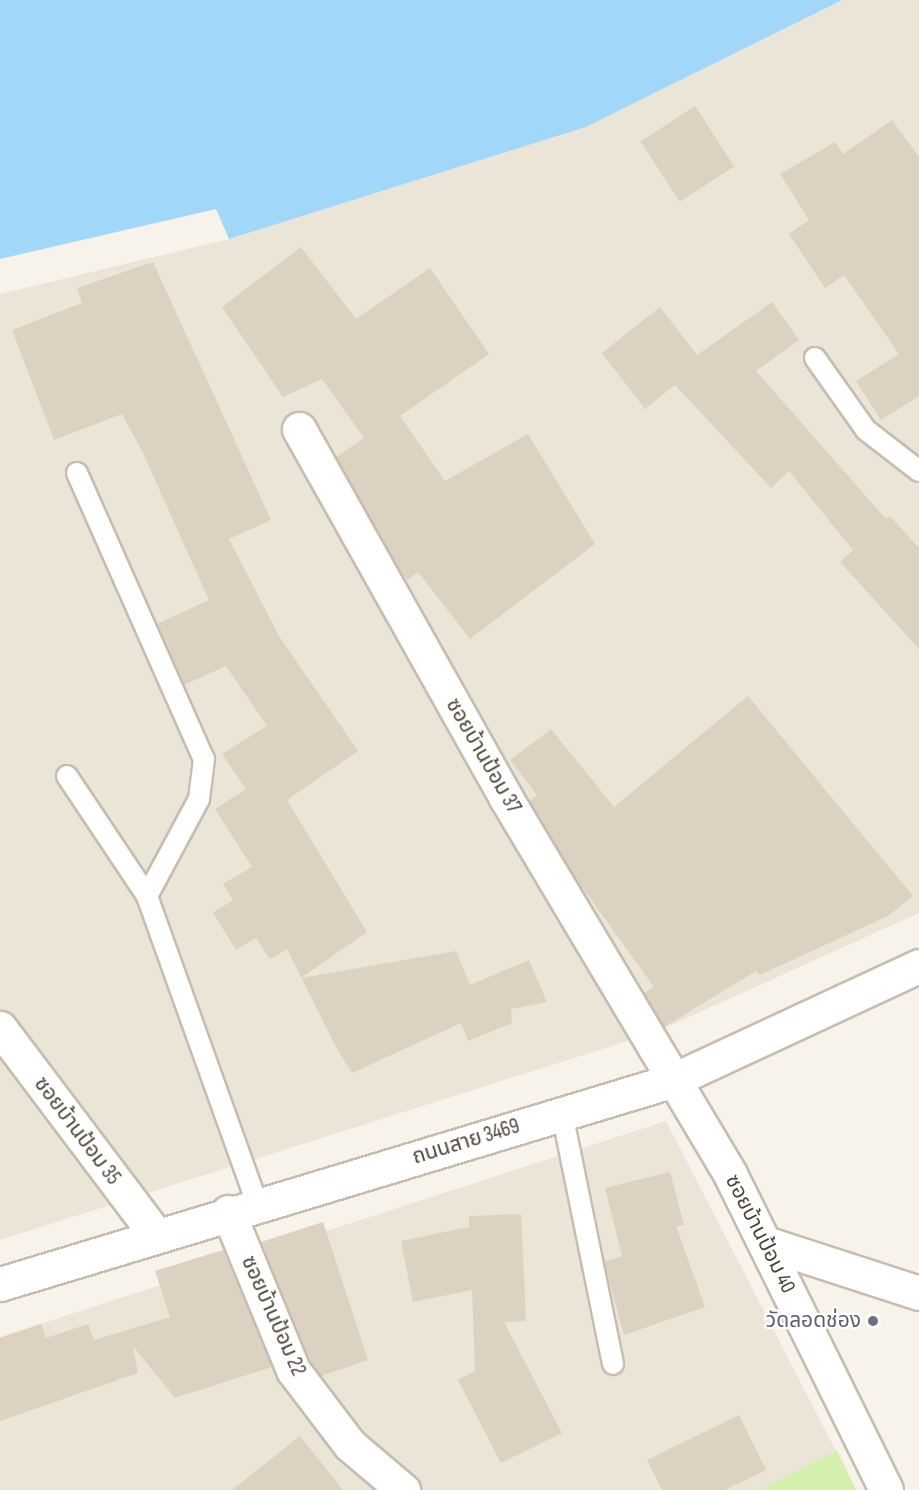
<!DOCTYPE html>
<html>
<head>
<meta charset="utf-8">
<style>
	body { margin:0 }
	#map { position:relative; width:919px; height:1490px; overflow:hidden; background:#f7f3eb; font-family:"Sofia Sans Condensed","Noto Sans Thai",sans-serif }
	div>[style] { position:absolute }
	.residential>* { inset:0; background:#ebe5d8 }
	.green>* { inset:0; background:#d5efaf }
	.water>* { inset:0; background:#a1d8f9 }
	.building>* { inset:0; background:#ddd1c1; transform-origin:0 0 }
	.roads { filter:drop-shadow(2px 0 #c7bdaf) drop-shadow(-2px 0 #c7bdaf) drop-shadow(0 2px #c7bdaf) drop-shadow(0 -2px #c7bdaf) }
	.service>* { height:20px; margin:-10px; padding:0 10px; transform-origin:10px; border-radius:10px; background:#fff }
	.minor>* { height:33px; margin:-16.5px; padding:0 16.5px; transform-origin:16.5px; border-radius:16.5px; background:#fff }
	.tertiary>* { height:33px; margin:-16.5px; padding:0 16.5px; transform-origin:16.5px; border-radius:16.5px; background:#fff }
	.dots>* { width:16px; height:16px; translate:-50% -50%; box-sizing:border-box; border:3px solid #fff; border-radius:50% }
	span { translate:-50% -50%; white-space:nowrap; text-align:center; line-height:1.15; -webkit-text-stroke:4.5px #fff; paint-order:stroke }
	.street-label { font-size:21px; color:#4c4337 }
	.worship-label { font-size:21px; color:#5b616d }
	.right { translate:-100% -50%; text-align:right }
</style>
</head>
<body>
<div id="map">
	<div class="residential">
		<div style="clip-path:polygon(842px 0,919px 0,919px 913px,656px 1032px,0 1240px,0 294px,229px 239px,586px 127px)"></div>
		<div style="clip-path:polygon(666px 1121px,856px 1490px,0 1490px,0 1337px)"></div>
	</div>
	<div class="green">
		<div style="clip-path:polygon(837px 1450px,856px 1490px,760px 1490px)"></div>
	</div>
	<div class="water">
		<div style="clip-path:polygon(0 0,842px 0,586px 127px,229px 239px,216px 209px,0 259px)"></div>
	</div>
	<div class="building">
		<div style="left:695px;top:106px;width:72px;height:65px;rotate:57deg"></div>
		<div style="clip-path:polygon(892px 120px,919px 157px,919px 396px,881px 420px,856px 381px,899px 354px,844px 275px,825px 288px,789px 234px,809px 220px,780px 174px,835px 142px,843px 154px)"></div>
		<div style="clip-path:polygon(301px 247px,356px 319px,430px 268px,489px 354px,400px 416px,445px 481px,528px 434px,595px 544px,470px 639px,418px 572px,407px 580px,398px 567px,336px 457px,364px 438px,322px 379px,283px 397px,222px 307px)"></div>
		<div style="clip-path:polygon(153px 262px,271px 520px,229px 539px,279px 636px,358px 751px,287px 800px,367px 932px,301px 978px,456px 951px,470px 985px,529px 960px,547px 1002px,511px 1009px,512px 1023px,468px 1041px,461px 1023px,352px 1073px,337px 1049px,287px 949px,270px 959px,256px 938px,236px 950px,213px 913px,233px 900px,223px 884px,252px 867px,215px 809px,246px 789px,222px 754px,267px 726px,226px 666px,184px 685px,157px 624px,209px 600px,142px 451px,122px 414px,54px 440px,12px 330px,82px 303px,77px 288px)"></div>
		<div style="clip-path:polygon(772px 302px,799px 340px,756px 371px,886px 519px,890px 516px,919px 548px,919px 649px,840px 562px,853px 550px,789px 471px,771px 488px,675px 385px,645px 409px,602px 353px,660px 307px,697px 355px)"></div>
		<div style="clip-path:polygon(748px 696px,913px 896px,888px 916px,760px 975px,756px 971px,664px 1027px,644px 993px,654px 987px,577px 880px,530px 801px,537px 795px,510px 760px,551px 729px,614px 807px)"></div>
		<div style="clip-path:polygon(670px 1172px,684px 1225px,676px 1226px,705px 1307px,624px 1335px,604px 1262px,622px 1256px,605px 1188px)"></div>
		<div style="clip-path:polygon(521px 1214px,526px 1321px,504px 1322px,562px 1433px,501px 1463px,458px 1380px,475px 1371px,472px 1290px,413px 1302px,401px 1241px,469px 1227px,469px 1216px)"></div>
		<div style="clip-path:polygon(323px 1222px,368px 1360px,321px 1376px,309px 1361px,261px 1242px)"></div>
		<div style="clip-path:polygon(223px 1250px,272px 1367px,175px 1398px,133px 1346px,138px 1373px,0 1421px,0 1338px,41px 1324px,46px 1338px,88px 1324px,94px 1340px,170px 1317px,155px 1271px)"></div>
		<div style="clip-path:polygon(739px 1415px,766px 1470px,725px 1490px,662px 1490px,647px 1460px)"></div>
		<div style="clip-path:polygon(300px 1436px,343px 1490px,232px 1490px)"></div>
	</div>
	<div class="roads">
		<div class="service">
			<div style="left:815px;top:358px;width:88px;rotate:54.7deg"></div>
			<div style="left:866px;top:430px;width:67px;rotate:37.7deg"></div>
			<div style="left:77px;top:473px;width:313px;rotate:66.1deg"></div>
			<div style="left:204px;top:759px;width:40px;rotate:97.1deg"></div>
			<div style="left:199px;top:799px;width:110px;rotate:118.2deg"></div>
			<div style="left:67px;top:776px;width:144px;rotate:56.3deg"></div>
			<div style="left:147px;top:896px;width:327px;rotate:70.3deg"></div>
			<div style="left:562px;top:1113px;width:256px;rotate:78.5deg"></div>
		</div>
		<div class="minor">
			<div style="left:299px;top:429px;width:423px;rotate:60.7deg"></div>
			<div style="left:506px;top:798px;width:438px;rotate:59.2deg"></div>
			<div style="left:730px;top:1174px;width:352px;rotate:63.7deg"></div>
			<div style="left:0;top:1028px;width:258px;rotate:53deg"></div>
			<div style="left:228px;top:1212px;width:171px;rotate:67.6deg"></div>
			<div style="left:293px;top:1370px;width:94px;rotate:52.8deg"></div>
			<div style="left:350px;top:1445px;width:70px;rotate:40.3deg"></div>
			<div style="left:765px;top:1243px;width:162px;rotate:18deg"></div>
		</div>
		<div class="tertiary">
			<div style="left:0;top:1284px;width:701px;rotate:-16.83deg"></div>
			<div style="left:671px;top:1081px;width:273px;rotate:-24.9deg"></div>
		</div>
	</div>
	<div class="dots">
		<div style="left:873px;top:1321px;background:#6b7280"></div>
	</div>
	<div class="street-label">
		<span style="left:483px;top:756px;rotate:60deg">ซอยบ้านป้อม 37</span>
		<span style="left:77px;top:1131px;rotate:53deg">ซอยบ้านป้อม 35</span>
		<span style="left:466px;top:1142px;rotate:-17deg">ถนนสาย 3469</span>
		<span style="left:760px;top:1234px;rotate:63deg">ซอยบ้านป้อม 40</span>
		<span style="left:273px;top:1316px;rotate:66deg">ซอยบ้านป้อม 22</span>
	</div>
	<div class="worship-label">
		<span class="right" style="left:861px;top:1321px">วัดลอดช่อง</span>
	</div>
</div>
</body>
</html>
